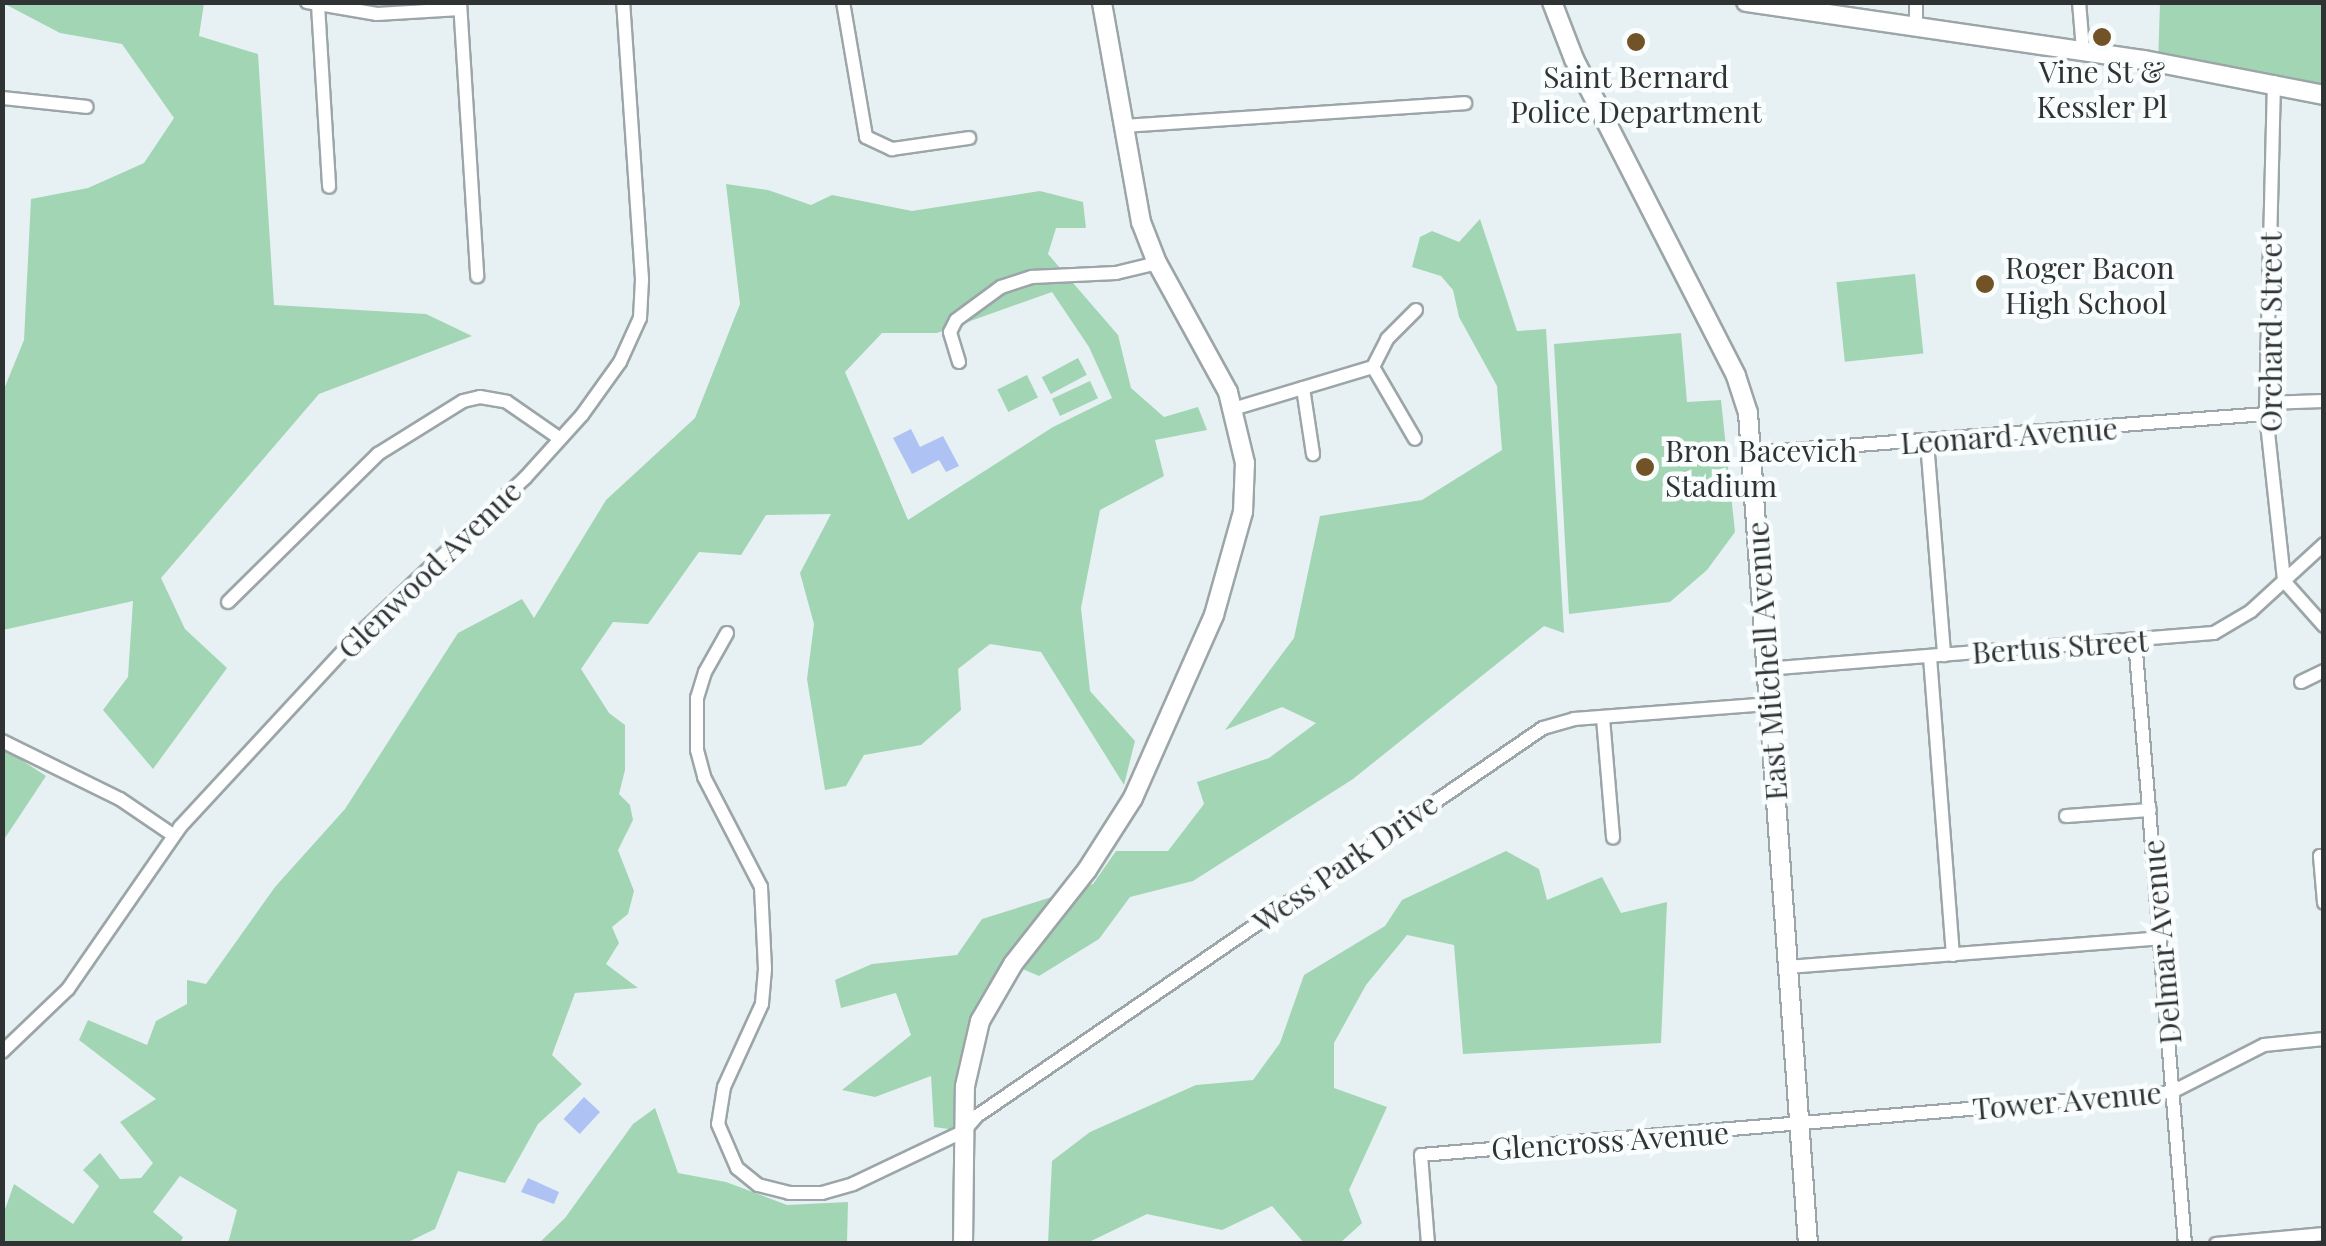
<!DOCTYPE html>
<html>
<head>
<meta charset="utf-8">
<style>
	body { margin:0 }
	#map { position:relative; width:2326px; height:1246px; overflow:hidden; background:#e7f1f4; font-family:"Playfair Display",serif }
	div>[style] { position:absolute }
	.green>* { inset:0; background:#a2d5b4; transform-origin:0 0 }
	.water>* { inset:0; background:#aec3f4; transform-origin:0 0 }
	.roads { filter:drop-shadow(2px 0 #9ca5a7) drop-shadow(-2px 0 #9ca5a7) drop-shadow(0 2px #9ca5a7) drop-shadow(0 -2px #9ca5a7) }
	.street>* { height:12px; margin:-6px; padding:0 6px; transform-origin:6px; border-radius:6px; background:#fff }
	.secondary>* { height:18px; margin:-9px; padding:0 9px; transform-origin:9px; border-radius:9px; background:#fff }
	.dots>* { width:28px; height:28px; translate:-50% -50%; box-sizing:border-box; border:5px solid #f9fdfe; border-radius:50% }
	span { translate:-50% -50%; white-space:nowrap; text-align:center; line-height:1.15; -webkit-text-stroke:9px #f9fdfe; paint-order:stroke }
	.poi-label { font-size:30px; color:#2f3333 }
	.left { translate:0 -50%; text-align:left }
	.street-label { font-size:30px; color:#2f3333 }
	.frame { position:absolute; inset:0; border:5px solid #2f3333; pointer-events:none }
</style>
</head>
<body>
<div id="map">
	<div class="green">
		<div style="clip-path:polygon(3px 3px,204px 3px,199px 36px,258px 54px,274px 305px,426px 314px,472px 336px,319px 394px,161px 578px,185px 629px,227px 668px,153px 769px,103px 710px,128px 677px,133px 601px,3px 630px,2px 394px,24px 340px,31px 199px,88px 188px,144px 163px,174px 118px,122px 44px,60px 33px)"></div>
		<div style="clip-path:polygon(2160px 3px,2323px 3px,2323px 95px,2158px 63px)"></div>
		<div style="clip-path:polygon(evenodd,726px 184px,768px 190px,811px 205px,832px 195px,912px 211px,1040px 191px,1083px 202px,1086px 228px,1056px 228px,1048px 254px,1118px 335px,1131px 388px,1164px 417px,1198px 407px,1207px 430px,1155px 440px,1164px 476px,1100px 510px,1081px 608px,1090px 691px,1135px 741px,1124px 785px,1041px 652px,990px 644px,958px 669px,961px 710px,921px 745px,864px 755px,846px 786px,825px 790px,807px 679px,814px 624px,800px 573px,831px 514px,766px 515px,741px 555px,699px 552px,648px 624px,613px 622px,581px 669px,609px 713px,625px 725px,625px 770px,619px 794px,630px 805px,633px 820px,618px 850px,634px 891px,628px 914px,612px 927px,619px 943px,606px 964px,638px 988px,575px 993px,552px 1055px,582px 1084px,538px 1124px,505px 1183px,458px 1171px,435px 1229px,406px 1243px,228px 1243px,237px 1210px,180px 1176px,153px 1212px,183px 1237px,180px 1243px,3px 1244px,3px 1215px,14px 1184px,73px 1224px,99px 1186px,83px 1170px,100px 1153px,120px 1179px,141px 1178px,153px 1163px,120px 1122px,156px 1099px,79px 1040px,88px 1020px,147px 1045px,156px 1021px,187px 1004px,187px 980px,206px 984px,275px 887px,345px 809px,458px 633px,522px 599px,534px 618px,606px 500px,695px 418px,740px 304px,726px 184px,1052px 292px,1089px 347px,1112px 398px,1053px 427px,908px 520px,845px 372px,882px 333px,937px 333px,1052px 292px)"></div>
		<div style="clip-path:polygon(1480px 219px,1517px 331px,1546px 329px,1564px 633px,1544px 626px,1353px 779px,1193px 881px,1130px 897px,1099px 939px,1039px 976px,1013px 965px,980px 1021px,964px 1131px,934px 1127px,931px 1076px,875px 1097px,842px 1090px,911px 1035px,896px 993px,841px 1008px,835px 980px,872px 964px,957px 955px,982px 919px,1093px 884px,1116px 851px,1168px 851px,1204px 804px,1197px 782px,1269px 758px,1316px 723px,1282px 707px,1225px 730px,1294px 638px,1320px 516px,1422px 500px,1502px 450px,1497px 386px,1459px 317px,1453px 290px,1441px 276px,1412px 267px,1420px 237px,1432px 231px,1459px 242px)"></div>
		<div style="left:1915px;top:274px;width:80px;height:79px;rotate:84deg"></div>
		<div style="clip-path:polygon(1681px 333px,1687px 402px,1721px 400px,1735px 532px,1707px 570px,1670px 602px,1569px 614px,1554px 344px)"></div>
		<div style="left:1078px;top:358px;width:19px;height:41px;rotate:62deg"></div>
		<div style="left:1027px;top:375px;width:25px;height:33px;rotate:64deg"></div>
		<div style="left:1090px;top:381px;width:19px;height:42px;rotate:65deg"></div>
		<div style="clip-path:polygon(3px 748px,46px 776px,3px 841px)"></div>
		<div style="clip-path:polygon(1506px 851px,1539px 869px,1547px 900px,1602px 877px,1621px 913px,1667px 902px,1661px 1043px,1463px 1054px,1454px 945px,1407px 935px,1366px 985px,1334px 1043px,1334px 1088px,1387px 1107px,1349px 1190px,1362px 1223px,1340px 1243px,1304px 1243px,1272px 1206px,1222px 1230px,1147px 1214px,1087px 1243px,1048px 1243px,1052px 1161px,1090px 1132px,1196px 1085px,1253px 1080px,1280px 1043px,1304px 975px,1385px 926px,1402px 900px)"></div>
		<div style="clip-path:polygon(655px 1108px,678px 1173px,726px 1182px,787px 1205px,848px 1202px,847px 1243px,539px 1243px,565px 1218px,633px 1124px)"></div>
	</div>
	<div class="water">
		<div style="clip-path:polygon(911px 429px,920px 447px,943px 436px,959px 466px,946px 472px,939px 460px,912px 474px,893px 438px)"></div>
		<div style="left:584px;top:1097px;width:22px;height:30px;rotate:43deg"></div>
		<div style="clip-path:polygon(528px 1178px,559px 1192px,554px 1204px,521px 1192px)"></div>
	</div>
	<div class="roads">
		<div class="street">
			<div style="left:307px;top:2px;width:71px;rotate:9.7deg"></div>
			<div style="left:377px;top:14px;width:83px;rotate:-3.4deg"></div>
			<div style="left:460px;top:2px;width:275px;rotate:86.4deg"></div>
			<div style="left:843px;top:2px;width:137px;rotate:80.3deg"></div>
			<div style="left:866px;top:137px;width:29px;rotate:25deg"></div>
			<div style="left:892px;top:149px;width:78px;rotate:-8.1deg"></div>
			<div style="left:1916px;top:2px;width:25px;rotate:90deg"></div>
			<div style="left:2079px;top:2px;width:48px;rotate:85.2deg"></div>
			<div style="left:318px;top:5px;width:182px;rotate:86.5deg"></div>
			<div style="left:2274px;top:82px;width:332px;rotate:91.4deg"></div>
			<div style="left:2266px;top:414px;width:168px;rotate:83.8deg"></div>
			<div style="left:2284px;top:581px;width:60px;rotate:48.4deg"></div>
			<div style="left:2px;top:98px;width:85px;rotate:6deg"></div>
			<div style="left:1122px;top:126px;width:344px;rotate:-3.8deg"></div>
			<div style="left:959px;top:362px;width:31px;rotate:-107deg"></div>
			<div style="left:950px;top:332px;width:13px;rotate:-63deg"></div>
			<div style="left:956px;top:320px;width:56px;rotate:-36.3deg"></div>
			<div style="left:1001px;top:287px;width:33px;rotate:-18deg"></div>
			<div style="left:1032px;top:277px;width:84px;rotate:-2.7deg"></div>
			<div style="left:1116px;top:273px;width:42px;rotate:-13.7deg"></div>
			<div style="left:1373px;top:367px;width:83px;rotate:59.7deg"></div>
			<div style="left:1303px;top:388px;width:67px;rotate:81.4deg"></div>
			<div style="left:2266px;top:403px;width:58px;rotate:-2deg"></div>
			<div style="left:1233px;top:409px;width:146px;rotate:-16.7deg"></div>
			<div style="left:1373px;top:367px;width:31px;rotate:-63deg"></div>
			<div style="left:1387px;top:339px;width:41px;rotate:-45deg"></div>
			<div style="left:1927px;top:442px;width:214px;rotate:85.4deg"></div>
			<div style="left:1752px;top:453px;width:515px;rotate:-4.34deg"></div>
			<div style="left:228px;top:602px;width:211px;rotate:-44.6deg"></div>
			<div style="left:378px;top:454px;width:100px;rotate:-31.9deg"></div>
			<div style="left:463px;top:401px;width:17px;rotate:-13deg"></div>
			<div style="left:480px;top:397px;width:27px;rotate:10deg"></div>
			<div style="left:507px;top:402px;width:63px;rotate:34.7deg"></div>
			<div style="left:727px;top:633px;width:45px;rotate:119.4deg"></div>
			<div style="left:705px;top:672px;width:27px;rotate:107deg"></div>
			<div style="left:697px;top:698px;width:52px;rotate:90deg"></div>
			<div style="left:697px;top:750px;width:28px;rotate:75deg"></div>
			<div style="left:704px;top:777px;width:124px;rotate:62.6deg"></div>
			<div style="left:761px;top:887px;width:82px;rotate:87.2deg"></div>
			<div style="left:765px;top:969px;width:35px;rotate:95deg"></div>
			<div style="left:762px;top:1004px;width:91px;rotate:114.6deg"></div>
			<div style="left:724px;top:1087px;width:37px;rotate:99deg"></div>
			<div style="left:718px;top:1124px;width:48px;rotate:66.6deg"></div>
			<div style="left:737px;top:1168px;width:27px;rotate:39deg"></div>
			<div style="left:758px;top:1185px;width:32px;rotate:14deg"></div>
			<div style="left:789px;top:1193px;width:33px"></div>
			<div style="left:822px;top:1193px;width:32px;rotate:-16deg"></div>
			<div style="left:853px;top:1184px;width:123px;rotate:-25.5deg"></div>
			<div style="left:964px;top:1131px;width:20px;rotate:-49deg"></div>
			<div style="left:977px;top:1116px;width:686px;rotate:-34.43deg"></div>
			<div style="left:1543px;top:728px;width:32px;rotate:-16deg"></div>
			<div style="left:1574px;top:719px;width:194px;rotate:-4.4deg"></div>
			<div style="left:2135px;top:640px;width:606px;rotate:85.27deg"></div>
			<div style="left:1930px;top:657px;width:299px;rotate:85.6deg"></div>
			<div style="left:1765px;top:669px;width:450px;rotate:-4.6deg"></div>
			<div style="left:2214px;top:633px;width:43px;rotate:-30.7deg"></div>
			<div style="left:2251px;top:611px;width:99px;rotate:-42.5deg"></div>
			<div style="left:2301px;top:682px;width:25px;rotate:-26deg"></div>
			<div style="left:1603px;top:718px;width:120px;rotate:85.2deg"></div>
			<div style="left:2px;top:741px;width:131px;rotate:26.2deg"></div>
			<div style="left:120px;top:799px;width:64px;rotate:34.2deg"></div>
			<div style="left:2066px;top:816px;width:84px;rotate:-4.1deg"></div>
			<div style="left:2324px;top:856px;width:4px;rotate:180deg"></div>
			<div style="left:2320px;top:856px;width:47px;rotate:85.1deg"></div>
			<div style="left:1787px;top:967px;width:375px;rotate:-4.4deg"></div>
			<div style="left:2px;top:1052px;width:91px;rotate:-43.7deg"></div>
			<div style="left:68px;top:989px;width:197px;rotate:-55.3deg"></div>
			<div style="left:180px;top:827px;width:253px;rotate:-47.2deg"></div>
			<div style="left:352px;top:641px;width:238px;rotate:-43.3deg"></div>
			<div style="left:525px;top:478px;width:85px;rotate:-47.9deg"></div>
			<div style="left:582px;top:415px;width:65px;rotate:-54.4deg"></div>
			<div style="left:620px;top:362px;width:48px;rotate:-65.6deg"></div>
			<div style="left:640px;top:318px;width:39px;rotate:-87deg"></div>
			<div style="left:642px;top:279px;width:278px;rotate:-93.9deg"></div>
			<div style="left:1428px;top:1244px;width:89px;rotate:-94.5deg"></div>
			<div style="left:1421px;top:1155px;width:754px;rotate:-4.8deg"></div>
			<div style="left:2172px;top:1092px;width:103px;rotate:-27.1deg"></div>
			<div style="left:2264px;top:1045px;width:60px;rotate:-5.7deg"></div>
			<div style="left:2216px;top:1244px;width:108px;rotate:-5.3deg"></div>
		</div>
		<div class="secondary">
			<div style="left:1552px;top:2px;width:61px;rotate:68.9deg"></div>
			<div style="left:1574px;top:59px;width:356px;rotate:62.9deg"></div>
			<div style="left:1736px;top:376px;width:39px;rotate:72deg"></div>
			<div style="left:1748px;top:413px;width:833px;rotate:85.87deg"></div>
			<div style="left:1746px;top:2px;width:402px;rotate:8.3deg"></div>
			<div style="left:2144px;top:60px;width:183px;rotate:11deg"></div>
			<div style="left:963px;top:1244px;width:158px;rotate:-89.3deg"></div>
			<div style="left:965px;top:1086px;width:67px;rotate:-77deg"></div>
			<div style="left:980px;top:1021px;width:66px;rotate:-59.9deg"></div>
			<div style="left:1013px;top:964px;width:120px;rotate:-51.8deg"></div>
			<div style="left:1087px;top:870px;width:85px;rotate:-57.4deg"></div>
			<div style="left:1133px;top:798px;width:200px;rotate:-66.1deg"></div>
			<div style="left:1214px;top:615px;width:107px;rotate:-74.3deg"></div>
			<div style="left:1243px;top:512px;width:49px;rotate:-87.7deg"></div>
			<div style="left:1245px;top:463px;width:73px;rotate:-103.5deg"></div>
			<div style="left:1228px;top:392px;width:147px;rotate:-118.8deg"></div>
			<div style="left:1157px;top:263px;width:44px;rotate:-111.3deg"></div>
			<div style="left:1141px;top:222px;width:223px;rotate:-100.1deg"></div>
		</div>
	</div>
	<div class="dots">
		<div style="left:2102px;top:37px;background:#725328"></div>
		<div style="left:1636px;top:42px;background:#725328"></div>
		<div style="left:1985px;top:284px;background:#725328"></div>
		<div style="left:1645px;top:467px;background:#725328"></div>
	</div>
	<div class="poi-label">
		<span style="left:2102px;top:88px">Vine St &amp;<br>Kessler Pl</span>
		<span style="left:1636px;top:93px">Saint Bernard<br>Police Department</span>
		<span class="left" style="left:2005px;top:284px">Roger Bacon<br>High School</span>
		<span class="left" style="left:1665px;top:467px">Bron Bacevich<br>Stadium</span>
	</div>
	<div class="street-label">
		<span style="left:2270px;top:332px;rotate:-90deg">Orchard Street</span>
		<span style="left:2009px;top:435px;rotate:-4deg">Leonard Avenue</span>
		<span style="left:429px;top:569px;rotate:-44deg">Glenwood Avenue</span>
		<span style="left:2060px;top:646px;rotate:-4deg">Bertus Street</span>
		<span style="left:1766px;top:661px;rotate:-94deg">East Mitchell Avenue</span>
		<span style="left:1345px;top:862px;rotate:-35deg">Wess Park Drive</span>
		<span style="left:2161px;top:942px;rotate:-95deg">Delmar Avenue</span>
		<span style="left:2067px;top:1100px;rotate:-5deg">Tower Avenue</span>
		<span style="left:1610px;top:1140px;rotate:-4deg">Glencross Avenue</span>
	</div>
	<div class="frame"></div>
</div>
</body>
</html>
